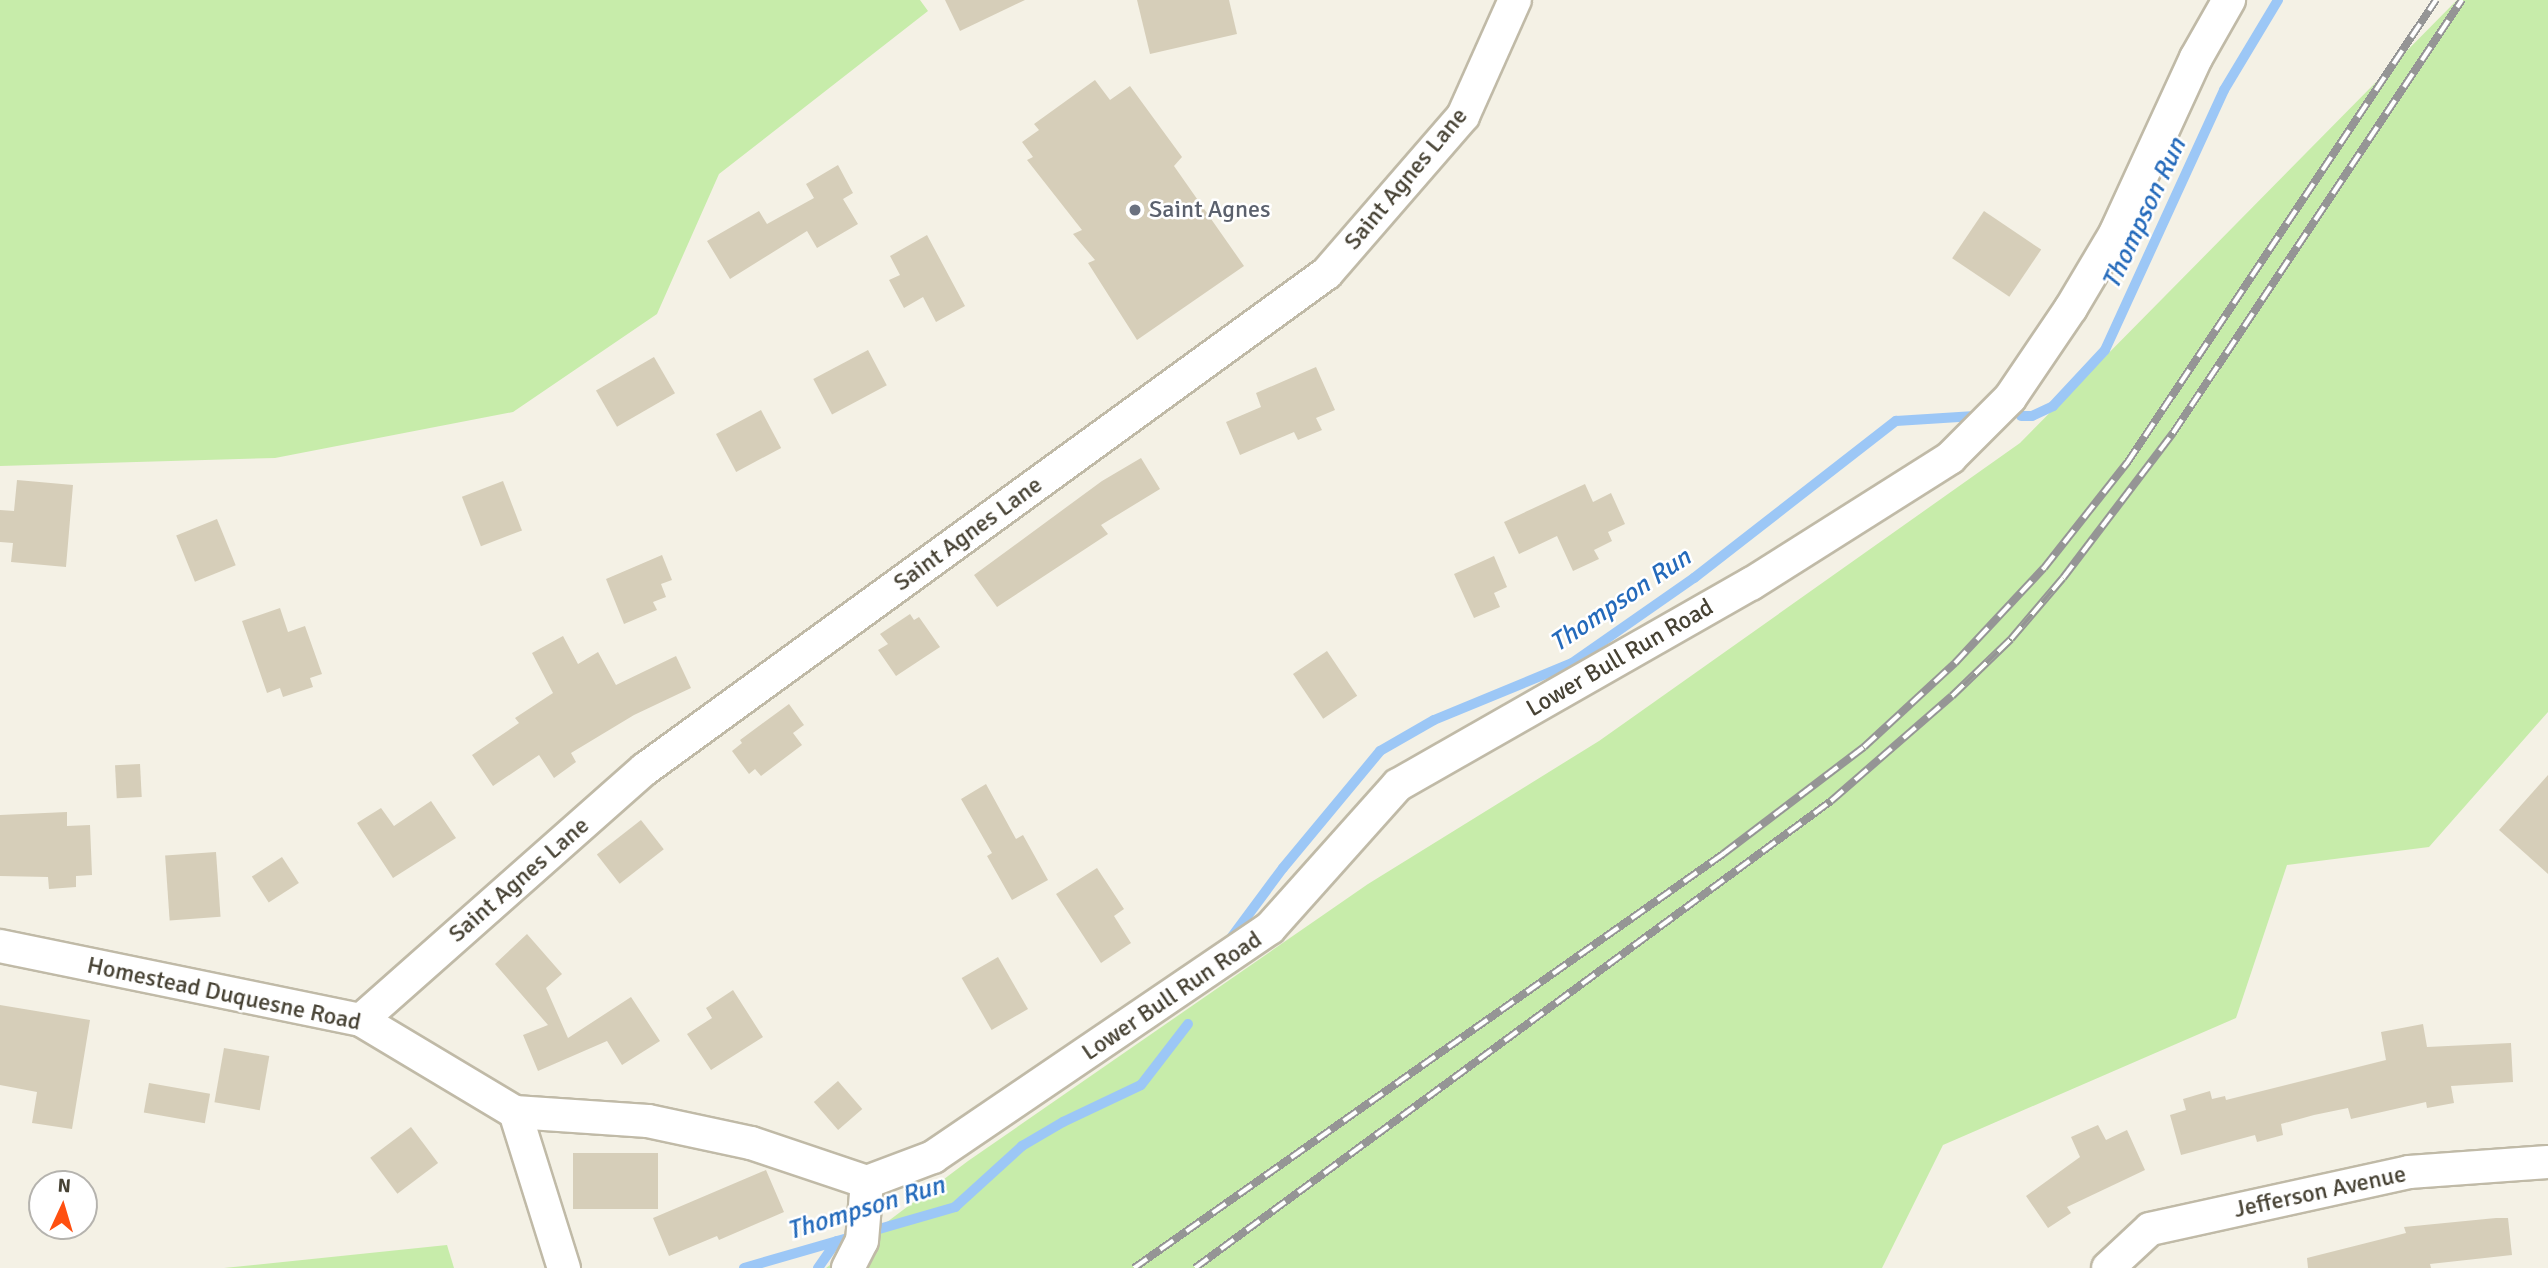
<!DOCTYPE html>
<html>
<head>
<meta charset="utf-8">
<style>
	body { margin:0 }
	#map { position:relative; width:2548px; height:1268px; overflow:hidden; background:#f4f1e5; font-family:Signika,sans-serif }
	div>[style] { position:absolute }
	.green>* { inset:0; background:#c7ecaa }
	.stream>* { height:10px; margin:-5px; padding:0 5px; transform-origin:5px; border-radius:5px; background:#9cc7f6 }
	.building>* { inset:0; background:#d6ceb9; transform-origin:0 0 }
	.roads { filter:drop-shadow(2px 0 #c0baa7) drop-shadow(-2px 0 #c0baa7) drop-shadow(0 2px #c0baa7) drop-shadow(0 -2px #c0baa7) }
	.minor>* { height:32px; margin:-16px; padding:0 16px; transform-origin:16px; border-radius:16px; background:#fff }
	.rail>* { height:8px; margin-top:-4px; transform-origin:0; background:repeating-linear-gradient(90deg,#fff 0 16px,#959595 0 32px); box-sizing:border-box; border-block:2px solid #959595 }
	.dots>* { width:19px; height:19px; translate:-50% -50%; box-sizing:border-box; border:4px solid #fff; border-radius:50% }
	span { translate:-50% -50%; white-space:nowrap; text-align:center; line-height:1.15; -webkit-text-stroke:5px #fff; paint-order:stroke }
	.street-label { font-size:24px; color:#474234 }
	.worship-label { font-size:24px; color:#5b616d }
	.left { translate:0 -50%; text-align:left }
	.water-label { font-size:26px; color:#246abb; font-style:italic }
	.north { position:absolute; left:28px; top:1170px; width:70px; height:70px; box-sizing:border-box; background:#fff; border:2px solid #b5b3ae; border-radius:50%; rotate:4deg; font-size:19px; font-weight:700; line-height:28px; text-align:center; color:#474234 }
	.north::after { content:''; display:block; margin:auto; width:24px; height:32px; background:#ff5011; clip-path:polygon(50% 0,100% 100%,50% 72%,0 100%) }
</style>
</head>
<body>
<div id="map">
	<div class="green">
		<div style="clip-path:polygon(0 0,920px 0,928px 11px,719px 174px,657px 314px,513px 412px,275px 458px,0 466px)"></div>
		<div style="clip-path:polygon(2457px 0,2548px 0,2548px 712px,2429px 847px,2287px 865px,2236px 1018px,1943px 1145px,1882px 1268px,826px 1268px,968px 1161px,1368px 884px,1599px 741px,2020px 443px)"></div>
		<div style="clip-path:polygon(447px 1245px,454px 1268px,224px 1268px)"></div>
	</div>
	<div class="stream">
		<div style="left:2021px;top:416px;width:11px"></div>
		<div style="left:2032px;top:416px;width:23px;rotate:-25deg"></div>
		<div style="left:2053px;top:406px;width:76px;rotate:-47.1deg"></div>
		<div style="left:2105px;top:350px;width:286px;rotate:-65.4deg"></div>
		<div style="left:2224px;top:90px;width:105px;rotate:-59deg"></div>
		<div style="left:1228px;top:942px;width:92px;rotate:-53.4deg"></div>
		<div style="left:1283px;top:868px;width:152px;rotate:-50.3deg"></div>
		<div style="left:1380px;top:751px;width:62px;rotate:-29.9deg"></div>
		<div style="left:1434px;top:720px;width:149px;rotate:-22.4deg"></div>
		<div style="left:1572px;top:663px;width:149px;rotate:-34.9deg"></div>
		<div style="left:1694px;top:578px;width:256px;rotate:-37.9deg"></div>
		<div style="left:1896px;top:421px;width:79px;rotate:-3.6deg"></div>
		<div style="left:744px;top:1268px;width:220px;rotate:-16.1deg"></div>
		<div style="left:955px;top:1207px;width:91px;rotate:-42.3deg"></div>
		<div style="left:1022px;top:1146px;width:48px;rotate:-30.3deg"></div>
		<div style="left:1063px;top:1122px;width:86px;rotate:-25.4deg"></div>
		<div style="left:1141px;top:1085px;width:77px;rotate:-52.4deg"></div>
		<div style="left:818px;top:1268px;width:33px;rotate:-55deg"></div>
	</div>
	<div class="building">
		<div style="clip-path:polygon(945px 0,1025px 0,960px 31px)"></div>
		<div style="clip-path:polygon(1137px 0,1229px 0,1237px 34px,1150px 54px)"></div>
		<div style="clip-path:polygon(1095px 80px,1110px 100px,1130px 86px,1182px 157px,1174px 166px,1244px 266px,1137px 340px,1088px 263px,1095px 260px,1073px 234px,1082px 230px,1027px 160px,1033px 157px,1022px 142px,1039px 130px,1034px 124px)"></div>
		<div style="clip-path:polygon(838px 165px,853px 193px,843px 199px,858px 224px,817px 248px,807px 231px,730px 279px,707px 241px,759px 211px,767px 224px,814px 198px,806px 184px)"></div>
		<div style="left:1984px;top:211px;width:69px;height:57px;rotate:34deg"></div>
		<div style="clip-path:polygon(927px 235px,965px 306px,936px 322px,923px 297px,904px 308px,889px 280px,900px 275px,890px 256px)"></div>
		<div style="left:868px;top:350px;width:40px;height:62px;rotate:62deg"></div>
		<div style="left:654px;top:357px;width:42px;height:67px;rotate:60deg"></div>
		<div style="clip-path:polygon(1316px 367px,1335px 410px,1316px 418px,1322px 430px,1298px 440px,1294px 432px,1240px 455px,1226px 422px,1261px 407px,1256px 393px)"></div>
		<div style="left:761px;top:410px;width:43px;height:51px;rotate:62deg"></div>
		<div style="clip-path:polygon(1141px 458px,1160px 489px,1101px 525px,1108px 534px,997px 607px,974px 575px,1102px 481px)"></div>
		<div style="clip-path:polygon(17px 480px,73px 485px,66px 567px,11px 562px,13px 543px,0 542px,0 510px,14px 511px)"></div>
		<div style="left:503px;top:481px;width:53px;height:44px;rotate:69deg"></div>
		<div style="clip-path:polygon(1585px 484px,1593px 502px,1611px 493px,1625px 524px,1608px 532px,1612px 541px,1594px 550px,1599px 559px,1573px 571px,1557px 536px,1519px 554px,1504px 522px)"></div>
		<div style="left:217px;top:519px;width:50px;height:44px;rotate:68deg"></div>
		<div style="clip-path:polygon(662px 555px,672px 580px,661px 584px,666px 597px,653px 602px,657px 610px,624px 624px,606px 579px)"></div>
		<div style="clip-path:polygon(1494px 556px,1507px 587px,1494px 593px,1500px 607px,1474px 618px,1454px 574px)"></div>
		<div style="clip-path:polygon(280px 608px,288px 632px,305px 626px,322px 674px,310px 678px,313px 687px,283px 697px,280px 688px,267px 693px,242px 621px)"></div>
		<div style="clip-path:polygon(910px 614px,914px 620px,919px 617px,940px 647px,896px 676px,878px 650px,888px 644px,880px 634px)"></div>
		<div style="clip-path:polygon(563px 636px,578px 664px,598px 652px,616px 685px,676px 656px,691px 688px,634px 715px,571px 753px,576px 762px,554px 778px,539px 755px,493px 786px,472px 755px,519px 723px,515px 718px,553px 693px,532px 653px)"></div>
		<div style="left:1327px;top:651px;width:54px;height:41px;rotate:56deg"></div>
		<div style="clip-path:polygon(789px 704px,804px 725px,793px 733px,802px 745px,761px 776px,755px 769px,749px 774px,732px 751px,742px 743px,740px 740px)"></div>
		<div style="left:140px;top:764px;width:33px;height:25px;rotate:87deg"></div>
		<div style="clip-path:polygon(2548px 775px,2548px 874px,2499px 830px)"></div>
		<div style="clip-path:polygon(986px 784px,1016px 839px,1023px 835px,1048px 880px,1012px 900px,987px 856px,992px 853px,961px 799px)"></div>
		<div style="clip-path:polygon(431px 801px,456px 838px,393px 878px,357px 823px,381px 808px,394px 826px)"></div>
		<div style="clip-path:polygon(67px 812px,67px 826px,90px 825px,92px 875px,76px 876px,76px 887px,49px 889px,48px 877px,0 876px,0 815px)"></div>
		<div style="left:641px;top:820px;width:37px;height:56px;rotate:52deg"></div>
		<div style="left:216px;top:852px;width:65px;height:51px;rotate:86deg"></div>
		<div style="left:282px;top:857px;width:31px;height:36px;rotate:57deg"></div>
		<div style="clip-path:polygon(1097px 868px,1124px 909px,1114px 916px,1131px 943px,1101px 963px,1056px 894px)"></div>
		<div style="clip-path:polygon(527px 934px,562px 974px,546px 988px,568px 1038px,631px 997px,660px 1041px,622px 1065px,607px 1041px,538px 1071px,523px 1035px,548px 1025px,495px 964px)"></div>
		<div style="left:998px;top:957px;width:60px;height:42px;rotate:60deg"></div>
		<div style="clip-path:polygon(733px 990px,763px 1037px,711px 1070px,687px 1034px,712px 1018px,706px 1008px)"></div>
		<div style="clip-path:polygon(0 1005px,90px 1020px,72px 1129px,32px 1123px,37px 1092px,0 1085px)"></div>
		<div style="clip-path:polygon(2423px 1024px,2427px 1047px,2511px 1043px,2513px 1082px,2451px 1086px,2454px 1103px,2427px 1108px,2426px 1102px,2351px 1119px,2348px 1108px,2314px 1115px,2281px 1124px,2283px 1135px,2257px 1142px,2255px 1135px,2181px 1155px,2170px 1115px,2186px 1110px,2183px 1099px,2210px 1091px,2212px 1099px,2225px 1096px,2226px 1100px,2386px 1060px,2381px 1032px)"></div>
		<div style="left:224px;top:1048px;width:46px;height:55px;rotate:10deg"></div>
		<div style="left:838px;top:1081px;width:37px;height:32px;rotate:49deg"></div>
		<div style="left:149px;top:1083px;width:62px;height:30px;rotate:10deg"></div>
		<div style="clip-path:polygon(2098px 1125px,2106px 1140px,2127px 1130px,2145px 1170px,2067px 1207px,2071px 1213px,2048px 1228px,2026px 1196px,2080px 1157px,2071px 1137px)"></div>
		<div style="left:411px;top:1127px;width:45px;height:51px;rotate:53deg"></div>
		<div style="left:573px;top:1153px;width:85px;height:56px"></div>
		<div style="clip-path:polygon(766px 1170px,784px 1212px,719px 1240px,717px 1236px,669px 1256px,653px 1218px)"></div>
		<div style="clip-path:polygon(2496px 1218px,2508px 1218px,2512px 1255px,2430px 1264px,2431px 1268px,2308px 1268px,2307px 1258px,2406px 1233px,2404px 1227px)"></div>
	</div>
	<div class="roads">
		<div class="minor">
			<div style="left:0;top:946px;width:369px;rotate:11.6deg"></div>
			<div style="left:361px;top:1020px;width:179px;rotate:30.9deg"></div>
			<div style="left:515px;top:1112px;width:164px;rotate:72.6deg"></div>
			<div style="left:361px;top:1020px;width:379px;rotate:-41.5deg"></div>
			<div style="left:645px;top:769px;width:843px;rotate:-36.03deg"></div>
			<div style="left:1327px;top:273px;width:208px;rotate:-49.1deg"></div>
			<div style="left:1463px;top:116px;width:127px;rotate:-65.9deg"></div>
			<div style="left:515px;top:1112px;width:133px;rotate:3.9deg"></div>
			<div style="left:648px;top:1121px;width:105px;rotate:12.1deg"></div>
			<div style="left:751px;top:1143px;width:122px;rotate:18.6deg"></div>
			<div style="left:867px;top:1182px;width:71px;rotate:-20.7deg"></div>
			<div style="left:933px;top:1157px;width:407px;rotate:-34.2deg"></div>
			<div style="left:1270px;top:928px;width:192px;rotate:-48.2deg"></div>
			<div style="left:1398px;top:785px;width:406px;rotate:-29.7deg"></div>
			<div style="left:1751px;top:584px;width:236px;rotate:-32.3deg"></div>
			<div style="left:1950px;top:458px;width:85px;rotate:-45deg"></div>
			<div style="left:2010px;top:398px;width:109px;rotate:-55.9deg"></div>
			<div style="left:2071px;top:308px;width:86px;rotate:-59.3deg"></div>
			<div style="left:2115px;top:234px;width:194px;rotate:-65.3deg"></div>
			<div style="left:2196px;top:58px;width:67px;rotate:-60.4deg"></div>
			<div style="left:848px;top:1268px;width:30px;rotate:-63deg"></div>
			<div style="left:862px;top:1241px;width:59px;rotate:-85.2deg"></div>
			<div style="left:2108px;top:1268px;width:57px;rotate:-42.9deg"></div>
			<div style="left:2150px;top:1229px;width:265px;rotate:-12.4deg"></div>
			<div style="left:2409px;top:1172px;width:139px;rotate:-4.1deg"></div>
		</div>
	</div>
	<div class="rail">
		<div style="left:1134px;top:1268px;width:720px;rotate:-35.1deg"></div>
		<div style="left:1723px;top:854px;width:177px;rotate:-37.2deg"></div>
		<div style="left:1864px;top:747px;width:124px;rotate:-42.7deg"></div>
		<div style="left:1955px;top:663px;width:130px;rotate:-46.9deg"></div>
		<div style="left:2044px;top:568px;width:134px;rotate:-51.7deg"></div>
		<div style="left:2127px;top:463px;width:557px;rotate:-56.28deg"></div>
		<div style="left:1195px;top:1268px;width:789px;rotate:-36.29deg"></div>
		<div style="left:1831px;top:801px;width:160px;rotate:-41deg"></div>
		<div style="left:1952px;top:696px;width:82px;rotate:-44deg"></div>
		<div style="left:2011px;top:639px;width:80px;rotate:-49.6deg"></div>
		<div style="left:2063px;top:578px;width:182px;rotate:-52.8deg"></div>
		<div style="left:2173px;top:433px;width:521px;rotate:-56.28deg"></div>
	</div>
	<div class="dots">
		<div style="left:1135px;top:210px;background:#6b7280"></div>
	</div>
	<div class="street-label">
		<span style="left:1406px;top:179px;rotate:-50deg">Saint Agnes Lane</span>
		<span style="left:968px;top:534px;rotate:-36deg">Saint Agnes Lane</span>
		<span style="left:1620px;top:658px;rotate:-30deg">Lower Bull Run Road</span>
		<span style="left:519px;top:880px;rotate:-41deg">Saint Agnes Lane</span>
		<span style="left:224px;top:994px;rotate:12deg">Homestead Duquesne Road</span>
		<span style="left:1172px;top:996px;rotate:-34deg">Lower Bull Run Road</span>
		<span style="left:2320px;top:1192px;rotate:-12deg">Jefferson Avenue</span>
	</div>
	<div class="worship-label">
		<span class="left" style="left:1149px;top:210px">Saint Agnes</span>
	</div>
	<div class="water-label">
		<span style="left:2145px;top:214px;rotate:-65deg">Thompson Run</span>
		<span style="left:1621px;top:601px;rotate:-34deg">Thompson Run</span>
		<span style="left:866px;top:1209px;rotate:-17deg">Thompson Run</span>
	</div>
	<div class="north">N</div>
</div>
</body>
</html>
